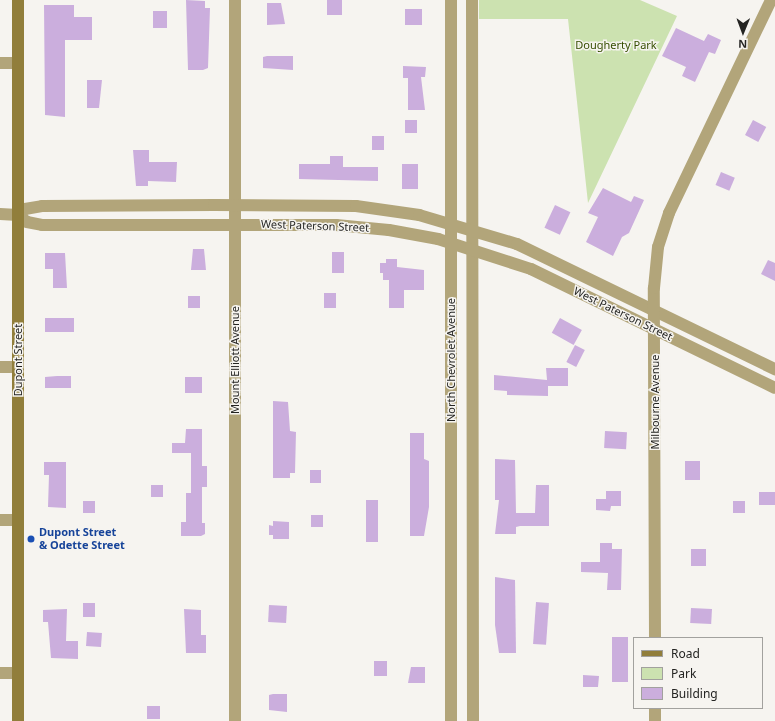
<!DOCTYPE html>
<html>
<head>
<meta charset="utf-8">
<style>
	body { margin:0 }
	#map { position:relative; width:775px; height:721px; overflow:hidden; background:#f6f4f0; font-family:"Noto Sans",sans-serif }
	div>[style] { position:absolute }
	.green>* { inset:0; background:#cce2b0 }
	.building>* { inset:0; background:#cbaedd; transform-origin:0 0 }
	.street>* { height:12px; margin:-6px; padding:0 6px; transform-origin:6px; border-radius:6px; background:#b2a57a }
	.secondary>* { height:12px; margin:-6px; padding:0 6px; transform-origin:6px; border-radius:6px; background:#917e3b }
	.dots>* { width:11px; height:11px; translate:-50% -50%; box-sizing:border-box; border:2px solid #f6f4f0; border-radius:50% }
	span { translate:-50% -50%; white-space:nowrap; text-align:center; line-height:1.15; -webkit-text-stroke:3px #f6f4f0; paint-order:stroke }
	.park-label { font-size:11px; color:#364e00 }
	.street-label { font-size:11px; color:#242422 }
	.transit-label { font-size:11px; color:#164399; font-weight:700 }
	.left { translate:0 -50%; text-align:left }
	.legend { position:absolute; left:633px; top:637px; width:130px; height:72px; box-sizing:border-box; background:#f6f4f0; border:1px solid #a2a19e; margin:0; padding:5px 7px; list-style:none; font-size:12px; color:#242422 }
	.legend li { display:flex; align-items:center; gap:8px; height:20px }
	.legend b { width:20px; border:1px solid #a2a19e }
	.north { position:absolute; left:723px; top:12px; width:40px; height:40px; -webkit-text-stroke:3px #f6f4f0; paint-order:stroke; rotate:181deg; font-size:11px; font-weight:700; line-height:16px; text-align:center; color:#242422 }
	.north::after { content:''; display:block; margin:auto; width:14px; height:18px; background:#242422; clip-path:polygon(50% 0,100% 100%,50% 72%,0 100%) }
</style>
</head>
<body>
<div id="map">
	<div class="green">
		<div style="clip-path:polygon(479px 0,640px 0,677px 16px,588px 203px,568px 19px,479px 19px)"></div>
	</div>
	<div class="building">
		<div style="clip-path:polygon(186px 0,205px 1px,205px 8px,210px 8px,208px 68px,203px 70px,188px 70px)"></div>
		<div style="left:327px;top:0;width:15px;height:15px"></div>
		<div style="clip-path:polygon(267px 3px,281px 3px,285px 24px,267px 25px)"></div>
		<div style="clip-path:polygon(44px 5px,74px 5px,74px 17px,92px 17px,92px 40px,65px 40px,65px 117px,45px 115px)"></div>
		<div style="left:405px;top:9px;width:17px;height:16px"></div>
		<div style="left:153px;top:11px;width:14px;height:17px"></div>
		<div style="clip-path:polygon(676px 28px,704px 41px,708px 34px,721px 40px,715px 54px,709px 52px,695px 82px,682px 76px,686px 67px,662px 56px)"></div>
		<div style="clip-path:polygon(267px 56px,293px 56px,293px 70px,263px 68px,263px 57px)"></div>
		<div style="clip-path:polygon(403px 66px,426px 67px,425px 77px,421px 77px,425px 110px,408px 110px,408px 78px,403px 78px)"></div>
		<div style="clip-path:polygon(87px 80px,102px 80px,99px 108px,87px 108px)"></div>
		<div style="left:405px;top:120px;width:12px;height:13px"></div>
		<div style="left:753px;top:120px;width:15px;height:17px;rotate:28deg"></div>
		<div style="left:372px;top:136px;width:12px;height:14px"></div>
		<div style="clip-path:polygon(133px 150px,149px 150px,149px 162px,177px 162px,176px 182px,148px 181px,148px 186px,136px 186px)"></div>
		<div style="clip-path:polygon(330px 156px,343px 156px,343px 167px,378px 167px,378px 181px,299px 179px,299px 164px,330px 164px)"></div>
		<div style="left:402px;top:164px;width:16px;height:25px"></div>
		<div style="left:721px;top:172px;width:15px;height:14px;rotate:23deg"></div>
		<div style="clip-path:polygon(603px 188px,631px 202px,634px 196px,644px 200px,629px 233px,622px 237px,613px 256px,586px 242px,598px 217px,588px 213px)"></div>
		<div style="left:555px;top:205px;width:17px;height:25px;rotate:25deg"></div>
		<div style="clip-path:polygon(193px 249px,204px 249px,206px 270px,191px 270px)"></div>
		<div style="left:332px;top:252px;width:12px;height:21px"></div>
		<div style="clip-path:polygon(45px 253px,65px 253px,67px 288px,53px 288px,53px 269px,45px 269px)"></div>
		<div style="clip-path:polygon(386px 259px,397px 259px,397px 267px,424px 270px,424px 290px,404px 290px,404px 308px,389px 308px,389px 280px,383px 280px,383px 273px,380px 273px,380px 263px,386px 263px)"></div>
		<div style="clip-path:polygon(768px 260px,775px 263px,775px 281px,761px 274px)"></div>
		<div style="left:324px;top:293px;width:12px;height:15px"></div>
		<div style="left:188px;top:296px;width:12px;height:12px"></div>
		<div style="left:45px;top:318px;width:29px;height:14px"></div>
		<div style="left:560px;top:318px;width:25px;height:17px;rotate:29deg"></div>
		<div style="left:575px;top:345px;width:11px;height:19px;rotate:27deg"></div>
		<div style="clip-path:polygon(546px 368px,568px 368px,568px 386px,548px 386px,548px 396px,507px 395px,507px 391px,494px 390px,494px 375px,547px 380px)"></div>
		<div style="clip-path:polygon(57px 376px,71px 376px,71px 388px,45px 388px,45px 377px)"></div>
		<div style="left:185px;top:377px;width:17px;height:16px"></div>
		<div style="clip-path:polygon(273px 401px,288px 402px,290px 431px,296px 432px,295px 473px,290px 473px,290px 478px,273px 478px)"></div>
		<div style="clip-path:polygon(186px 429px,202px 429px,202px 466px,207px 466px,207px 487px,202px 487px,202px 523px,205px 523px,205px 534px,201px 536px,181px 536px,181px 522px,186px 522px,186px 493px,191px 493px,191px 453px,172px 453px,172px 443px,185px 443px)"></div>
		<div style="left:605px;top:431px;width:22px;height:17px;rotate:3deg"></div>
		<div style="clip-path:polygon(410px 433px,424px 433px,424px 459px,429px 461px,429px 507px,424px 536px,410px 536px)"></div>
		<div style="clip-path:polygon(495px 459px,515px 460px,516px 513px,535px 513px,536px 485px,549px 485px,549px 526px,520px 526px,516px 527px,516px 534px,495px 534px,499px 500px,495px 500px)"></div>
		<div style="left:685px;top:461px;width:15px;height:19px"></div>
		<div style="clip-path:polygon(44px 462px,66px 462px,66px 508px,48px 507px,49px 475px,44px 475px)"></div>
		<div style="left:310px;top:470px;width:11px;height:13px"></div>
		<div style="left:151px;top:485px;width:12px;height:12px"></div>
		<div style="clip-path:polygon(606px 491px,621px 491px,621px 506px,611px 506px,610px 511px,596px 510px,596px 499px,606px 499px)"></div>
		<div style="left:759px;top:492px;width:16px;height:13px"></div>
		<div style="left:366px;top:500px;width:12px;height:42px"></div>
		<div style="left:83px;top:501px;width:12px;height:12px"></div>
		<div style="left:733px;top:501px;width:12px;height:12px"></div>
		<div style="left:311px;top:515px;width:12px;height:12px"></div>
		<div style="clip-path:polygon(273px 521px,289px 522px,289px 539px,273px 539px,273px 535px,269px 535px,269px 525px,273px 526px)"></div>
		<div style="clip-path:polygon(600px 543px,612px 543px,612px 549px,622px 549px,621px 590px,607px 590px,608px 573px,581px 572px,581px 562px,600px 562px)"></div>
		<div style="left:691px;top:549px;width:15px;height:17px"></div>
		<div style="clip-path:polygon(495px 577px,515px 580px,516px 653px,499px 653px,495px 625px)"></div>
		<div style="left:536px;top:602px;width:13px;height:42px;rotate:4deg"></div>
		<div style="left:83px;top:603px;width:12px;height:14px"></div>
		<div style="left:269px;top:605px;width:18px;height:17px;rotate:3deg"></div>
		<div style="left:691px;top:608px;width:21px;height:15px;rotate:3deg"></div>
		<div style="clip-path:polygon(67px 609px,66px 641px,78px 641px,78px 659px,51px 658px,48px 622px,43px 622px,43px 610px)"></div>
		<div style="clip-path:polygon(184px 609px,201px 610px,201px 635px,206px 635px,206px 653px,186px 653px)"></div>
		<div style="left:87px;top:632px;width:15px;height:14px;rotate:4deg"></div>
		<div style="left:612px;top:637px;width:16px;height:45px"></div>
		<div style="left:374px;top:661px;width:13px;height:15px"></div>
		<div style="clip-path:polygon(411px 667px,425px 667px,425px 683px,408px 683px)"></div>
		<div style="clip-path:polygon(583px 675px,599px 676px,598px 687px,583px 687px)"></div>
		<div style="clip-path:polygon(273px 694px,287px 694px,287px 712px,269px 710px,269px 695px)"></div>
		<div style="left:147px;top:706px;width:13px;height:13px"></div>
	</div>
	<div class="street">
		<div style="left:235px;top:0;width:721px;rotate:90deg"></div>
		<div style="left:472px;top:0;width:721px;rotate:89.92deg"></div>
		<div style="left:0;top:63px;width:18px"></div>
		<div style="left:0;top:214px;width:18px;rotate:3deg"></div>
		<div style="left:18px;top:215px;width:9px;rotate:-41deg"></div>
		<div style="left:25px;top:209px;width:17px;rotate:-10deg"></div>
		<div style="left:42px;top:206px;width:172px;rotate:-0.3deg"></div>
		<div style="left:214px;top:205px;width:142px;rotate:0.4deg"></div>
		<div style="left:356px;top:206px;width:64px;rotate:8.1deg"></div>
		<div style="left:419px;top:215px;width:102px;rotate:16.5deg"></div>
		<div style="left:517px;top:244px;width:287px;rotate:25.9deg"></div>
		<div style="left:18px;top:215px;width:11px;rotate:38deg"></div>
		<div style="left:27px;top:222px;width:15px;rotate:11deg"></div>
		<div style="left:42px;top:225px;width:294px"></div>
		<div style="left:336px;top:225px;width:53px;rotate:5.4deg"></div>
		<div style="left:389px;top:230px;width:50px;rotate:10.4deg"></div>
		<div style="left:438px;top:239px;width:98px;rotate:17.9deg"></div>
		<div style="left:531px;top:269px;width:271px;rotate:26deg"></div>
		<div style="left:0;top:367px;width:18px"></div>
		<div style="left:0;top:520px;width:18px"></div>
		<div style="left:655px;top:638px;width:350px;rotate:-90.2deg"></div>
		<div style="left:654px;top:288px;width:41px;rotate:-84.4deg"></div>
		<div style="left:658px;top:247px;width:36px;rotate:-72deg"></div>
		<div style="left:669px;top:213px;width:236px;rotate:-64.4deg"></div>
		<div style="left:0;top:673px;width:18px"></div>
		<div style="left:451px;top:721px;width:721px;rotate:-90deg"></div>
		<div style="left:655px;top:721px;width:13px;rotate:-90deg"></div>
	</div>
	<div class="secondary">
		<div style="left:18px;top:721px;width:721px;rotate:-90deg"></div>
	</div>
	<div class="dots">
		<div style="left:31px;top:539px;background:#1a4fb4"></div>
	</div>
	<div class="park-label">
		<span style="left:616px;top:45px">Dougherty Park</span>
	</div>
	<div class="street-label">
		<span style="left:315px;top:226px;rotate:2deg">West Paterson Street</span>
		<span style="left:623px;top:314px;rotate:26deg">West Paterson Street</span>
		<span style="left:18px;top:360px;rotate:-90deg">Dupont Street</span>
		<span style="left:235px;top:360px;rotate:-90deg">Mount Elliott Avenue</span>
		<span style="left:451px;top:360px;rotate:-90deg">North Chevrolet Avenue</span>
		<span style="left:655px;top:402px;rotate:-90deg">Milbourne Avenue</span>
	</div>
	<div class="transit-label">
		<span class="left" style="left:39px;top:539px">Dupont Street<br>&amp; Odette Street</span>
	</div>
	<ul class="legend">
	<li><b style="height:5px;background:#917e3b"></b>Road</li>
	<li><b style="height:11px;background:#cce2b0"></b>Park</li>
	<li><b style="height:11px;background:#cbaedd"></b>Building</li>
	</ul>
	<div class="north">N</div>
</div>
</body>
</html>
